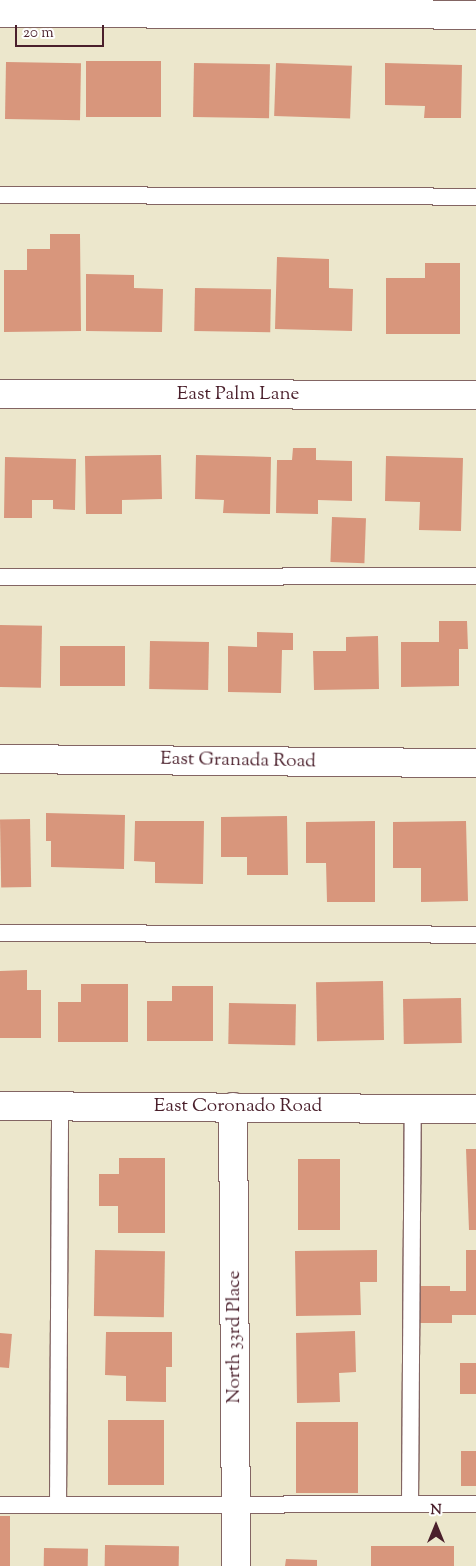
<!DOCTYPE html>
<html>
<head>
<meta charset="utf-8">
<style>
	body { margin:0 }
	#map { position:relative; width:476px; height:1566px; overflow:hidden; background:#ece7cc; font-family:"Sorts Mill Goudy",serif }
	div>[style] { position:absolute }
	.building>* { inset:0; background:#d8967c; transform-origin:0 0 }
	.roads { filter:drop-shadow(1px 0 #836563) drop-shadow(-1px 0 #836563) drop-shadow(0 1px #836563) drop-shadow(0 -1px #836563) }
	.lane>* { height:16px; margin:-8px; padding:0 8px; transform-origin:8px; border-radius:8px; background:#fff }
	.street>* { height:28px; margin:-14px; padding:0 14px; transform-origin:14px; border-radius:14px; background:#fff }
	span { translate:-50% -50%; white-space:nowrap; text-align:center; line-height:1.15; -webkit-text-stroke:5px #fff; paint-order:stroke }
	.street-label { font-size:19px; color:#4a1f2b }
	.north { position:absolute; left:411px; top:1501px; width:50px; height:50px; -webkit-text-stroke:4px #fff; paint-order:stroke; rotate:0deg; font-size:14px; font-weight:700; line-height:20px; text-align:center; color:#4a1f2b }
	.north::after { content:''; display:block; margin:auto; width:18px; height:22px; background:#4a1f2b; clip-path:polygon(50% 0,100% 100%,50% 72%,0 100%) }
	.scale { position:absolute; left:15px; top:25px; width:89px; height:22px; box-sizing:border-box; border:2px solid #4a1f2b; border-top:0; padding-left:6px; font-size:15px; line-height:18px; white-space:nowrap; color:#4a1f2b; -webkit-text-stroke:4px #fff; paint-order:stroke }
</style>
</head>
<body>
<div id="map">
	<div class="building">
		<div style="left:86px;top:61px;width:75px;height:56px"></div>
		<div style="left:6px;top:62px;width:75px;height:57px;rotate:1deg"></div>
		<div style="left:194px;top:63px;width:76px;height:54px;rotate:1deg"></div>
		<div style="left:276px;top:63px;width:76px;height:53px;rotate:2deg"></div>
		<div style="clip-path:polygon(385px 63px,462px 65px,461px 118px,424px 118px,425px 106px,385px 105px)"></div>
		<div style="clip-path:polygon(50px 234px,80px 234px,81px 331px,4px 332px,4px 270px,27px 270px,27px 249px,50px 249px)"></div>
		<div style="clip-path:polygon(277px 257px,329px 259px,329px 288px,353px 289px,352px 331px,275px 329px)"></div>
		<div style="clip-path:polygon(425px 263px,460px 263px,460px 334px,386px 334px,386px 278px,425px 278px)"></div>
		<div style="clip-path:polygon(86px 274px,134px 275px,134px 288px,163px 289px,162px 332px,86px 331px)"></div>
		<div style="left:195px;top:288px;width:76px;height:43px;rotate:1deg"></div>
		<div style="clip-path:polygon(293px 448px,316px 448px,316px 460px,352px 461px,352px 501px,318px 500px,318px 514px,276px 513px,277px 460px,292px 460px)"></div>
		<div style="clip-path:polygon(161px 455px,162px 499px,122px 500px,122px 514px,86px 514px,85px 456px)"></div>
		<div style="clip-path:polygon(196px 455px,271px 457px,270px 514px,223px 513px,224px 500px,195px 499px)"></div>
		<div style="clip-path:polygon(386px 456px,463px 458px,461px 531px,419px 530px,420px 502px,385px 501px)"></div>
		<div style="clip-path:polygon(5px 457px,76px 459px,75px 510px,53px 509px,53px 500px,32px 500px,32px 518px,4px 518px)"></div>
		<div style="left:332px;top:517px;width:34px;height:45px;rotate:2deg"></div>
		<div style="clip-path:polygon(439px 621px,467px 621px,468px 649px,459px 649px,459px 686px,401px 687px,401px 642px,439px 642px)"></div>
		<div style="left:0;top:625px;width:42px;height:62px;rotate:1deg"></div>
		<div style="clip-path:polygon(257px 632px,293px 633px,293px 650px,282px 650px,281px 693px,228px 692px,228px 646px,257px 647px)"></div>
		<div style="clip-path:polygon(378px 636px,379px 689px,314px 690px,313px 651px,346px 651px,346px 637px)"></div>
		<div style="left:150px;top:641px;width:59px;height:48px;rotate:1deg"></div>
		<div style="left:60px;top:646px;width:65px;height:40px"></div>
		<div style="clip-path:polygon(46px 813px,125px 815px,124px 869px,51px 867px,51px 841px,46px 841px)"></div>
		<div style="clip-path:polygon(287px 816px,288px 875px,247px 875px,247px 857px,221px 857px,221px 817px)"></div>
		<div style="left:30px;top:819px;width:68px;height:30px;rotate:89deg"></div>
		<div style="clip-path:polygon(135px 821px,204px 821px,203px 884px,155px 883px,155px 862px,134px 861px)"></div>
		<div style="clip-path:polygon(375px 821px,375px 902px,327px 902px,326px 863px,306px 863px,306px 822px)"></div>
		<div style="clip-path:polygon(466px 821px,468px 901px,421px 902px,421px 868px,393px 868px,393px 822px)"></div>
		<div style="clip-path:polygon(27px 970px,27px 990px,41px 990px,41px 1038px,0 1038px,0 971px)"></div>
		<div style="left:383px;top:981px;width:59px;height:67px;rotate:89deg"></div>
		<div style="clip-path:polygon(81px 984px,128px 984px,128px 1042px,58px 1042px,58px 1002px,81px 1002px)"></div>
		<div style="clip-path:polygon(172px 986px,213px 986px,213px 1041px,147px 1041px,147px 1001px,172px 1001px)"></div>
		<div style="left:461px;top:998px;width:45px;height:58px;rotate:89deg"></div>
		<div style="left:229px;top:1003px;width:67px;height:41px;rotate:1deg"></div>
		<div style="clip-path:polygon(466px 1149px,476px 1149px,476px 1230px,469px 1230px)"></div>
		<div style="clip-path:polygon(119px 1158px,165px 1158px,165px 1233px,118px 1233px,118px 1206px,99px 1206px,99px 1174px,119px 1174px)"></div>
		<div style="left:298px;top:1159px;width:42px;height:71px"></div>
		<div style="left:95px;top:1250px;width:70px;height:66px;rotate:1deg"></div>
		<div style="clip-path:polygon(377px 1250px,377px 1282px,360px 1282px,361px 1315px,296px 1316px,295px 1251px)"></div>
		<div style="clip-path:polygon(466px 1250px,476px 1250px,476px 1315px,452px 1315px,452px 1323px,420px 1323px,420px 1286px,450px 1286px,450px 1291px,466px 1291px)"></div>
		<div style="clip-path:polygon(355px 1331px,356px 1372px,339px 1373px,340px 1402px,297px 1403px,296px 1333px)"></div>
		<div style="clip-path:polygon(106px 1332px,172px 1332px,172px 1367px,166px 1367px,166px 1402px,126px 1401px,126px 1376px,105px 1375px)"></div>
		<div style="left:0;top:1333px;width:12px;height:34px;rotate:5deg"></div>
		<div style="left:460px;top:1363px;width:16px;height:31px"></div>
		<div style="left:164px;top:1420px;width:65px;height:56px;rotate:90deg"></div>
		<div style="left:296px;top:1422px;width:62px;height:71px"></div>
		<div style="left:476px;top:1451px;width:35px;height:15px;rotate:90deg"></div>
		<div style="left:0;top:1516px;width:10px;height:50px"></div>
		<div style="left:105px;top:1545px;width:74px;height:21px;rotate:1deg"></div>
		<div style="left:454px;top:1546px;width:20px;height:83px;rotate:90deg"></div>
		<div style="left:44px;top:1548px;width:44px;height:18px;rotate:1deg"></div>
		<div style="clip-path:polygon(286px 1559px,317px 1560px,317px 1566px,285px 1566px)"></div>
	</div>
	<div class="roads">
		<div class="lane">
			<div style="left:0;top:195px;width:476px;rotate:0.2deg"></div>
			<div style="left:0;top:577px;width:476px;rotate:-0.1deg"></div>
			<div style="left:0;top:933px;width:476px;rotate:0.2deg"></div>
			<div style="left:410px;top:1503px;width:395px;rotate:-89.6deg"></div>
			<div style="left:0;top:1505px;width:476px;rotate:-0.1deg"></div>
			<div style="left:58px;top:1505px;width:399px;rotate:-89.7deg"></div>
		</div>
		<div class="street">
			<div style="left:0;top:13px;width:476px;rotate:0.2deg"></div>
			<div style="left:0;top:394px;width:476px;rotate:0.1deg"></div>
			<div style="left:0;top:759px;width:476px;rotate:0.5deg"></div>
			<div style="left:0;top:1106px;width:476px;rotate:0.4deg"></div>
			<div style="left:233px;top:1107px;width:459px;rotate:89.6deg"></div>
		</div>
	</div>
	<div class="street-label">
		<span style="left:238px;top:395px">East Palm Lane</span>
		<span style="left:238px;top:761px;rotate:1deg">East Granada Road</span>
		<span style="left:238px;top:1107px">East Coronado Road</span>
		<span style="left:235px;top:1337px;rotate:-90deg">North 33rd Place</span>
	</div>
	<div class="north">N</div>
	<div class="scale">20 m</div>
</div>
</body>
</html>
